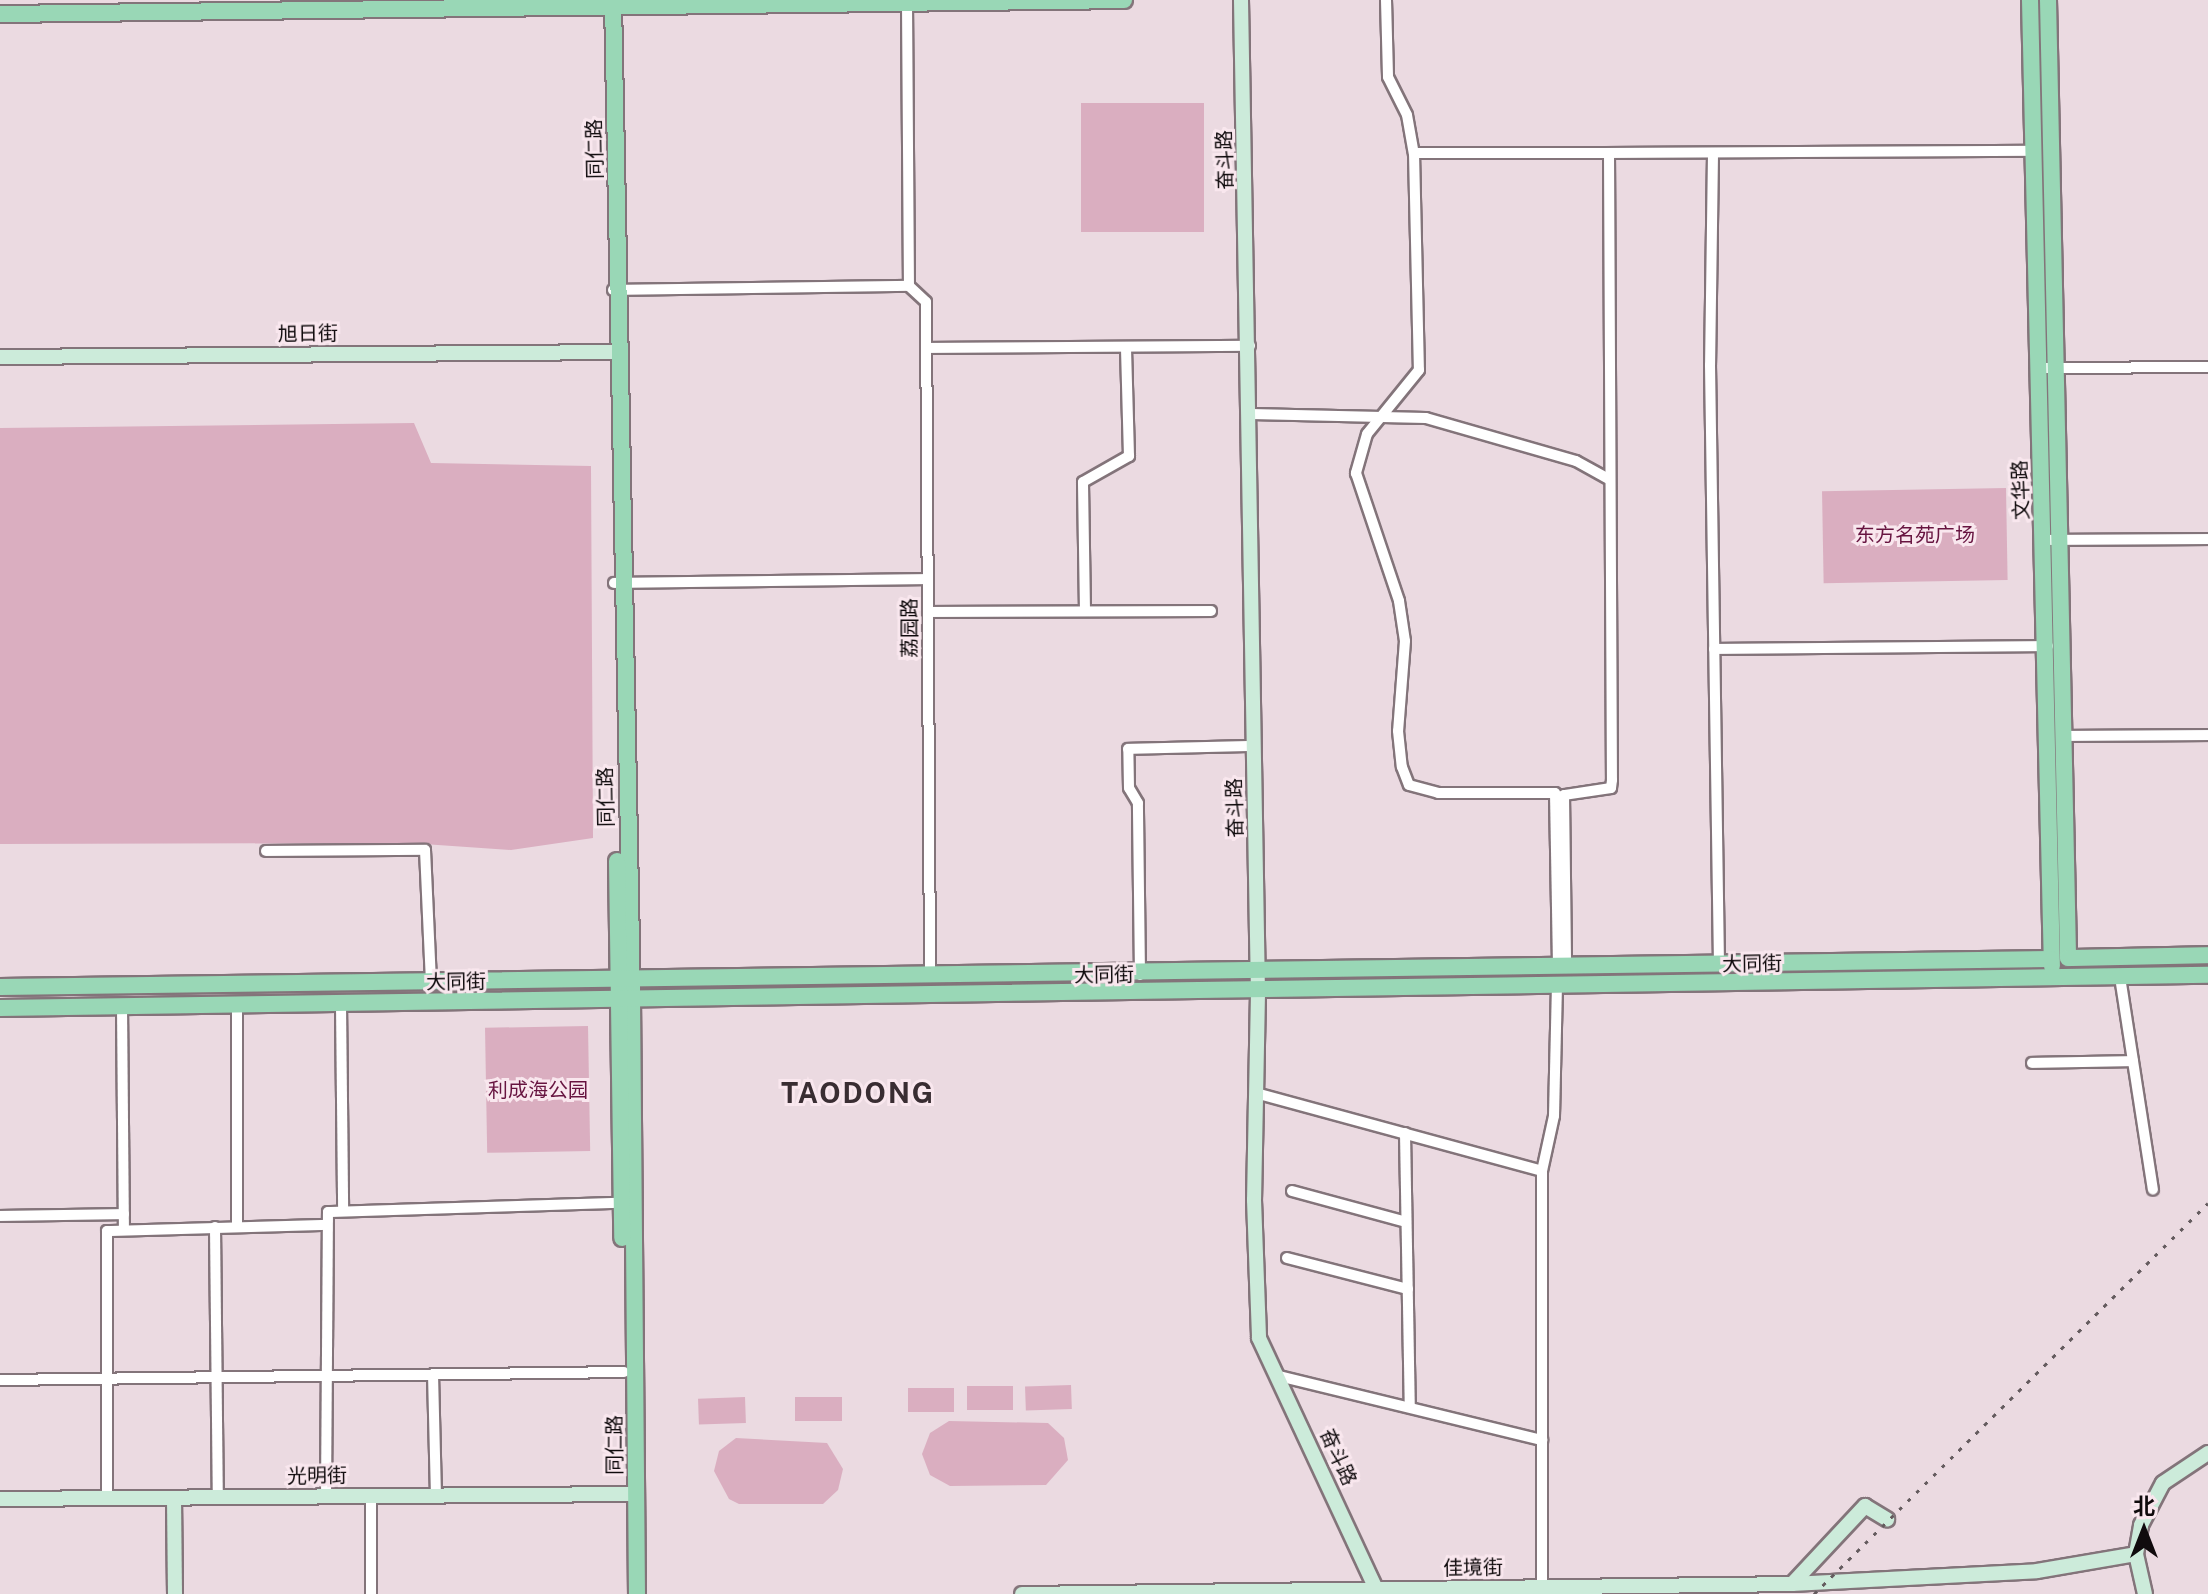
<!DOCTYPE html>
<html>
<head>
<meta charset="utf-8">
<style>
	body { margin:0 }
	#map { position:relative; width:2208px; height:1594px; overflow:hidden; background:#ebdae1; font-family:"Public Sans","Noto Sans SC",sans-serif }
	div>[style] { position:absolute }
	.green>* { inset:0; background:#daaec0; transform-origin:0 0 }
	.roads { filter:drop-shadow(2px 0 #83747a) drop-shadow(-2px 0 #83747a) drop-shadow(0 2px #83747a) drop-shadow(0 -2px #83747a) }
	.street>* { height:10px; margin:-5px; padding:0 5px; transform-origin:5px; border-radius:5px; background:#fff }
	.secondary>* { height:14px; margin:-7px; padding:0 7px; transform-origin:7px; border-radius:7px; background:#ccebda }
	.primary>* { height:16px; margin:-8px; padding:0 8px; transform-origin:8px; border-radius:8px; background:#99d7b6 }
	.rail>* { height:3px; margin-top:-1.5px; transform-origin:0; background:repeating-linear-gradient(90deg,#645b5e 0 4px,transparent 0 12px) }
	span { translate:-50% -50%; white-space:nowrap; text-align:center; line-height:1.15; -webkit-text-stroke:6px #f9e7ee; paint-order:stroke }
	.street-label { font-size:20px; color:#100b0d }
	.park-label { font-size:20px; color:#671440 }
	.district-label { font-size:28px; color:#392d32; font-weight:700; letter-spacing:2px }
	.north { position:absolute; left:2104px; top:1490px; width:80px; height:80px; -webkit-text-stroke:6px #f9e7ee; paint-order:stroke; rotate:0deg; font-size:22px; font-weight:700; line-height:32px; text-align:center; color:#100b0d }
	.north::after { content:''; display:block; margin:auto; width:28px; height:36px; background:#100b0d; clip-path:polygon(50% 0,100% 100%,50% 72%,0 100%) }
</style>
</head>
<body>
<div id="map">
	<div class="green">
		<div style="left:1081px;top:103px;width:123px;height:129px"></div>
		<div style="clip-path:polygon(414px 423px,431px 463px,591px 466px,593px 838px,511px 850px,409px 843px,0 844px,0 428px)"></div>
		<div style="left:2006px;top:488px;width:92px;height:184px;rotate:89deg"></div>
		<div style="left:588px;top:1026px;width:125px;height:103px;rotate:89deg"></div>
		<div style="left:1071px;top:1385px;width:24px;height:46px;rotate:88deg"></div>
		<div style="left:1013px;top:1386px;width:24px;height:46px;rotate:90deg"></div>
		<div style="left:954px;top:1388px;width:24px;height:46px;rotate:90deg"></div>
		<div style="left:745px;top:1397px;width:26px;height:47px;rotate:88deg"></div>
		<div style="left:795px;top:1397px;width:47px;height:24px"></div>
		<div style="clip-path:polygon(949px 1421px,1048px 1423px,1064px 1438px,1068px 1460px,1046px 1485px,950px 1486px,930px 1475px,922px 1454px,930px 1433px)"></div>
		<div style="clip-path:polygon(736px 1438px,827px 1443px,843px 1469px,838px 1490px,823px 1504px,739px 1504px,729px 1499px,714px 1471px,719px 1451px)"></div>
	</div>
	<div class="roads">
		<div class="street">
			<div style="left:1386px;top:0;width:77px;rotate:88.5deg"></div>
			<div style="left:1388px;top:77px;width:42px;rotate:63.4deg"></div>
			<div style="left:1407px;top:115px;width:39px;rotate:80deg"></div>
			<div style="left:1414px;top:153px;width:217px;rotate:88.7deg"></div>
			<div style="left:1419px;top:370px;width:82px;rotate:129.1deg"></div>
			<div style="left:1367px;top:434px;width:41px;rotate:105.8deg"></div>
			<div style="left:1356px;top:473px;width:135px;rotate:71.4deg"></div>
			<div style="left:1399px;top:601px;width:40px;rotate:81.5deg"></div>
			<div style="left:1405px;top:641px;width:90px;rotate:94.4deg"></div>
			<div style="left:1398px;top:731px;width:36px;rotate:84deg"></div>
			<div style="left:1402px;top:767px;width:19px;rotate:69deg"></div>
			<div style="left:1409px;top:785px;width:30px;rotate:15deg"></div>
			<div style="left:1438px;top:793px;width:117px"></div>
			<div style="left:1555px;top:793px;width:175px;rotate:89deg"></div>
			<div style="left:907px;top:3px;width:283px;rotate:89.6deg"></div>
			<div style="left:1414px;top:153px;width:195px"></div>
			<div style="left:1609px;top:153px;width:627px;rotate:89.73deg"></div>
			<div style="left:1612px;top:780px;width:8px;rotate:97deg"></div>
			<div style="left:1611px;top:788px;width:48px;rotate:171.5deg"></div>
			<div style="left:1564px;top:795px;width:172px;rotate:89.3deg"></div>
			<div style="left:1609px;top:153px;width:426px;rotate:-0.3deg"></div>
			<div style="left:1713px;top:154px;width:211px;rotate:90.8deg"></div>
			<div style="left:1710px;top:365px;width:601px;rotate:89.14deg"></div>
			<div style="left:909px;top:286px;width:23px;rotate:43deg"></div>
			<div style="left:926px;top:302px;width:675px;rotate:89.66deg"></div>
			<div style="left:613px;top:290px;width:296px;rotate:-0.8deg"></div>
			<div style="left:926px;top:348px;width:324px;rotate:-0.4deg"></div>
			<div style="left:2038px;top:368px;width:170px;rotate:-0.3deg"></div>
			<div style="left:1251px;top:414px;width:175px;rotate:1.3deg"></div>
			<div style="left:1426px;top:418px;width:156px;rotate:16deg"></div>
			<div style="left:1576px;top:461px;width:37px;rotate:29deg"></div>
			<div style="left:2043px;top:540px;width:165px;rotate:-0.3deg"></div>
			<div style="left:614px;top:583px;width:313px;rotate:-0.7deg"></div>
			<div style="left:1085px;top:611px;width:129px;rotate:-90.9deg"></div>
			<div style="left:1083px;top:482px;width:53px;rotate:-29.5deg"></div>
			<div style="left:1129px;top:456px;width:109px;rotate:-91.6deg"></div>
			<div style="left:928px;top:612px;width:283px;rotate:-0.2deg"></div>
			<div style="left:1714px;top:649px;width:334px;rotate:-0.5deg"></div>
			<div style="left:2062px;top:736px;width:146px;rotate:-0.4deg"></div>
			<div style="left:266px;top:851px;width:159px;rotate:-0.4deg"></div>
			<div style="left:425px;top:850px;width:134px;rotate:87.4deg"></div>
			<div style="left:1140px;top:975px;width:172px;rotate:-90.7deg"></div>
			<div style="left:1138px;top:803px;width:17px;rotate:-121deg"></div>
			<div style="left:1129px;top:788px;width:39px;rotate:-91deg"></div>
			<div style="left:1128px;top:749px;width:126px;rotate:-1.4deg"></div>
			<div style="left:2120px;top:977px;width:215px;rotate:81.2deg"></div>
			<div style="left:237px;top:1004px;width:222px;rotate:90deg"></div>
			<div style="left:341px;top:1004px;width:206px;rotate:89.4deg"></div>
			<div style="left:122px;top:1006px;width:224px;rotate:89.5deg"></div>
			<div style="left:2032px;top:1063px;width:101px;rotate:-1.1deg"></div>
			<div style="left:1259px;top:1094px;width:293px;rotate:15.2deg"></div>
			<div style="left:1405px;top:1133px;width:273px;rotate:89deg"></div>
			<div style="left:1292px;top:1191px;width:118px;rotate:15.2deg"></div>
			<div style="left:0;top:1216px;width:124px;rotate:-0.9deg"></div>
			<div style="left:215px;top:1227px;width:270px;rotate:89.4deg"></div>
			<div style="left:1287px;top:1258px;width:125px;rotate:14.4deg"></div>
			<div style="left:433px;top:1374px;width:121px;rotate:88.6deg"></div>
			<div style="left:1279px;top:1376px;width:271px;rotate:13.7deg"></div>
			<div style="left:0;top:1380px;width:624px;rotate:-0.73deg"></div>
			<div style="left:326px;top:1496px;width:284px;rotate:-89.6deg"></div>
			<div style="left:328px;top:1212px;width:294px;rotate:-1.8deg"></div>
			<div style="left:107px;top:1498px;width:267px;rotate:-90deg"></div>
			<div style="left:107px;top:1231px;width:218px;rotate:-1.6deg"></div>
			<div style="left:1542px;top:1587px;width:416px;rotate:-90deg"></div>
			<div style="left:1542px;top:1171px;width:56px;rotate:-77.7deg"></div>
			<div style="left:1554px;top:1116px;width:128px;rotate:-88.7deg"></div>
			<div style="left:371px;top:1594px;width:98px;rotate:-90deg"></div>
		</div>
		<div class="secondary">
			<div style="left:1241px;top:0;width:993px;rotate:89.02deg"></div>
			<div style="left:1258px;top:993px;width:207px;rotate:91.1deg"></div>
			<div style="left:1254px;top:1200px;width:138px;rotate:87.9deg"></div>
			<div style="left:1259px;top:1338px;width:277px;rotate:65deg"></div>
			<div style="left:0;top:357px;width:617px;rotate:-0.46deg"></div>
			<div style="left:174px;top:1498px;width:96px;rotate:89.4deg"></div>
			<div style="left:0;top:1499px;width:635px;rotate:-0.45deg"></div>
			<div style="left:1792px;top:1584px;width:245px;rotate:-3deg"></div>
			<div style="left:2037px;top:1571px;width:100px;rotate:-9.7deg"></div>
			<div style="left:1022px;top:1594px;width:770px;rotate:-0.74deg"></div>
			<div style="left:1792px;top:1584px;width:107px;rotate:-46.9deg"></div>
			<div style="left:1865px;top:1506px;width:26px;rotate:31deg"></div>
			<div style="left:2145px;top:1594px;width:41px;rotate:-102.7deg"></div>
			<div style="left:2136px;top:1554px;width:29px;rotate:-80deg"></div>
			<div style="left:2141px;top:1525px;width:47px;rotate:-62.4deg"></div>
			<div style="left:2163px;top:1483px;width:54px;rotate:-33.7deg"></div>
		</div>
		<div class="primary">
			<div style="left:613px;top:0;width:999px;rotate:88.91deg"></div>
			<div style="left:632px;top:999px;width:595px;rotate:89.52deg"></div>
			<div style="left:2030px;top:0;width:966px;rotate:88.7deg"></div>
			<div style="left:2048px;top:0;width:958px;rotate:88.8deg"></div>
			<div style="left:2068px;top:958px;width:140px;rotate:-1.2deg"></div>
			<div style="left:0;top:14px;width:1124px;rotate:-0.71deg"></div>
			<div style="left:617px;top:861px;width:377px;rotate:89.2deg"></div>
			<div style="left:0;top:987px;width:2051px;rotate:-0.78deg"></div>
			<div style="left:0;top:1008px;width:2208px;rotate:-0.86deg"></div>
		</div>
	</div>
	<div class="rail">
		<div style="left:1814px;top:1594px;width:555px;rotate:-44.78deg"></div>
	</div>
	<div class="street-label">
		<span style="left:595px;top:149px;rotate:-91deg">同仁路</span>
		<span style="left:1225px;top:160px;rotate:-91deg">奋斗路</span>
		<span style="left:308px;top:334px;rotate:-1deg">旭日街</span>
		<span style="left:2021px;top:490px;rotate:-92deg">文华路</span>
		<span style="left:910px;top:628px;rotate:-90deg">荔园路</span>
		<span style="left:606px;top:797px;rotate:-91deg">同仁路</span>
		<span style="left:1235px;top:808px;rotate:-91deg">奋斗路</span>
		<span style="left:1752px;top:964px;rotate:-1deg">大同街</span>
		<span style="left:1104px;top:975px;rotate:-1deg">大同街</span>
		<span style="left:456px;top:982px;rotate:-1deg">大同街</span>
		<span style="left:615px;top:1445px;rotate:-90deg">同仁路</span>
		<span style="left:1338px;top:1457px;rotate:66deg">奋斗路</span>
		<span style="left:317px;top:1476px;rotate:-1deg">光明街</span>
		<span style="left:1473px;top:1568px;rotate:-1deg">佳境街</span>
	</div>
	<div class="park-label">
		<span style="left:1915px;top:535px">东方名苑广场</span>
		<span style="left:538px;top:1090px">利成海公园</span>
	</div>
	<div class="district-label">
		<span style="left:858px;top:1093px">TAODONG</span>
	</div>
	<div class="north">北</div>
</div>
</body>
</html>
